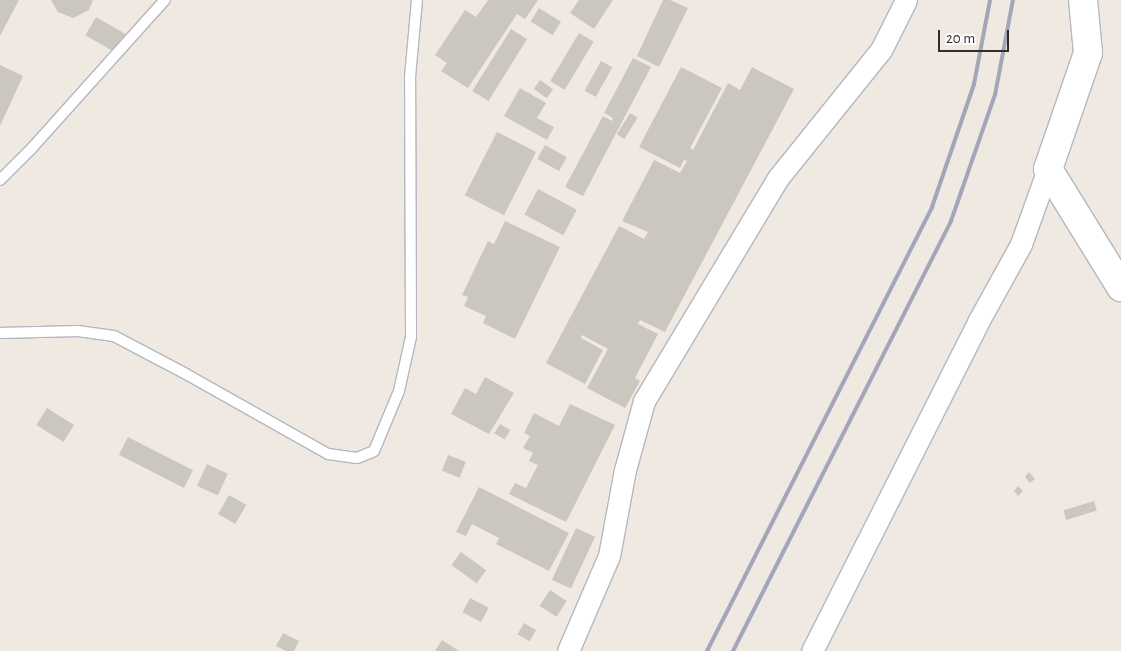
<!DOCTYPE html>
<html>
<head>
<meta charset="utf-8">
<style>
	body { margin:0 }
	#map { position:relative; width:1121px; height:651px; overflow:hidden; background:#efe9e1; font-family:"Alegreya Sans",sans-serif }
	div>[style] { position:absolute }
	.building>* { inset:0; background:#cbc7bf; transform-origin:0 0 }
	.roads { filter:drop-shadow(1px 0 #b4b7c1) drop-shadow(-1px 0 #b4b7c1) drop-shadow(0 1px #b4b7c1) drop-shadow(0 -1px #b4b7c1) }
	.lane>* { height:10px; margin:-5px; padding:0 5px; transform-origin:5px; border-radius:5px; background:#fff }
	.street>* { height:21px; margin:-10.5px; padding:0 10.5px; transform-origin:10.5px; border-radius:10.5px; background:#fff }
	.secondary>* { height:28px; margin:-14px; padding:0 14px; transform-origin:14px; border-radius:14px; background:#fff }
	.rail>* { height:4px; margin:-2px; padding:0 2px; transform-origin:2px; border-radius:2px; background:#a3a6b8 }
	span { translate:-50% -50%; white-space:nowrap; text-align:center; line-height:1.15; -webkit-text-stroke:4px #fff; paint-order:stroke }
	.scale { position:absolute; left:938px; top:30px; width:71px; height:22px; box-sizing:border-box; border:2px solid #2e2e2e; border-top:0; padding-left:6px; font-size:15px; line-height:18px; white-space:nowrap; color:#2e2e2e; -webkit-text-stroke:4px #fff; paint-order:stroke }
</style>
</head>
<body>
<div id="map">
	<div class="building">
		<div style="clip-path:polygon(0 0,19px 0,0 36px)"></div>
		<div style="clip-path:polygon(51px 0,93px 0,89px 10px,73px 18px,58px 12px)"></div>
		<div style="clip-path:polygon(488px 0,538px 0,525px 19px,517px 14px,468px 88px,441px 71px,447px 63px,435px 55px,465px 10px,476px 17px)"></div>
		<div style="clip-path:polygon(579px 0,613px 0,594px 29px,570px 13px)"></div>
		<div style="clip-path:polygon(663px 0,670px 0,688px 8px,659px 67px,637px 56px)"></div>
		<div style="left:539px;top:8px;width:26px;height:16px;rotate:32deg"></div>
		<div style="left:96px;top:17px;width:34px;height:21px;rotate:30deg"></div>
		<div style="left:511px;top:29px;width:19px;height:73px;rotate:32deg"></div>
		<div style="left:579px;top:33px;width:17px;height:56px;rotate:31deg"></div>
		<div style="clip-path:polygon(633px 58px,651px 67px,583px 196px,565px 187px,603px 116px,612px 121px,613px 118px,604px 113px)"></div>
		<div style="left:601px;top:61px;width:13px;height:34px;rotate:29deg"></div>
		<div style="clip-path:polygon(0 65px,23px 76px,0 126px)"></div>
		<div style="clip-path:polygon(681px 67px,722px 88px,690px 148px,693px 150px,728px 83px,740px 90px,752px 67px,794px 89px,665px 332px,640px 320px,638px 324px,658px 334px,635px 378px,640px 381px,625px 408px,587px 388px,608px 349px,582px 335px,581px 338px,603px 350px,585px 384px,546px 363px,619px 226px,644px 239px,648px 232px,622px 221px,654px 160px,680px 173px,687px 161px,684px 160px,680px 168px,639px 147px)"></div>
		<div style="left:540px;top:80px;width:16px;height:11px;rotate:35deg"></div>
		<div style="clip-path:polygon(520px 88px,546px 103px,537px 118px,554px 127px,547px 140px,504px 116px)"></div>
		<div style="left:630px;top:113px;width:9px;height:25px;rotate:32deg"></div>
		<div style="left:497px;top:132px;width:44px;height:71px;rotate:27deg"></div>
		<div style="left:545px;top:145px;width:25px;height:16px;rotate:29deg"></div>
		<div style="left:538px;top:189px;width:44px;height:29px;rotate:28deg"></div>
		<div style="clip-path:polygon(505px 221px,560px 247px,515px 339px,483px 323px,486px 316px,464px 306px,468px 297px,462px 295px,488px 241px,494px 244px)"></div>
		<div style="clip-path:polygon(485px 377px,514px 393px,489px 434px,451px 414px,465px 388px,476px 394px)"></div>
		<div style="clip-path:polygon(570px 404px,615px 425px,566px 522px,509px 494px,515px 483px,526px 488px,538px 465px,529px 461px,533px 453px,523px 448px,530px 436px,524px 433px,534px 413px,559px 426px)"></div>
		<div style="left:47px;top:408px;width:32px;height:20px;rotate:32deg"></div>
		<div style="left:500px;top:424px;width:12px;height:11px;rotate:31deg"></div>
		<div style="left:128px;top:437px;width:73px;height:20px;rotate:27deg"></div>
		<div style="left:448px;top:455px;width:19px;height:17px;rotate:21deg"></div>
		<div style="left:207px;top:464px;width:23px;height:24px;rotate:25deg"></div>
		<div style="clip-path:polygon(1029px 472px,1035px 479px,1030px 483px,1025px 477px)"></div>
		<div style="clip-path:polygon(1018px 486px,1023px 491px,1018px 496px,1014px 491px)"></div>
		<div style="clip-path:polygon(479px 487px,569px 533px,549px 571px,496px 544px,499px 538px,472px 524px,466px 536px,456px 532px)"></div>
		<div style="left:229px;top:495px;width:20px;height:22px;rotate:30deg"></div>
		<div style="left:1094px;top:501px;width:10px;height:32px;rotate:73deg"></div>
		<div style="left:576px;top:528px;width:21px;height:57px;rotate:25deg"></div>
		<div style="left:461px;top:552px;width:31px;height:16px;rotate:36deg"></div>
		<div style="left:550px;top:590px;width:20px;height:19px;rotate:33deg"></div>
		<div style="left:470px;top:598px;width:21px;height:16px;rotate:28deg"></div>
		<div style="left:524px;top:623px;width:14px;height:13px;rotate:30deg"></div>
		<div style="clip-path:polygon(283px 633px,299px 641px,294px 651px,286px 651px,276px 646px)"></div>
		<div style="clip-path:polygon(442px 640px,459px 651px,435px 651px)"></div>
	</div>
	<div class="roads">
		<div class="lane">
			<div style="left:0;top:180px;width:45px;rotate:-45deg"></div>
			<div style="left:32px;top:148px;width:199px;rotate:-48.1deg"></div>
			<div style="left:0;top:333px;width:78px;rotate:-1.5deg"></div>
			<div style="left:78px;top:331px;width:36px;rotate:8deg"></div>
			<div style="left:114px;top:336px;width:81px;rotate:27.8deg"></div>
			<div style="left:186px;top:374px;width:163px;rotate:29.4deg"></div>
			<div style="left:328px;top:454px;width:29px;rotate:8deg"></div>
			<div style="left:357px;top:458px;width:18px;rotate:-22deg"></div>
			<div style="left:374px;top:451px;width:65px;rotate:-67.4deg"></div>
			<div style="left:399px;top:391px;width:55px;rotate:-77.5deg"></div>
			<div style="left:411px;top:337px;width:260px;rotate:-90.2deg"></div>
			<div style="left:410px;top:77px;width:77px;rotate:-84.8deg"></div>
		</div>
		<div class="street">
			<div style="left:568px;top:651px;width:103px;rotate:-66.7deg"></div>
			<div style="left:609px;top:556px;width:87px;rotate:-79.5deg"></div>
			<div style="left:625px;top:470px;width:72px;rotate:-74.6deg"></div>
			<div style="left:644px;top:401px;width:260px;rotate:-59deg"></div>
			<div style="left:778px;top:178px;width:164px;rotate:-51.2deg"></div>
			<div style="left:881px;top:50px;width:56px;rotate:-63.4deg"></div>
			<div style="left:812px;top:651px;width:369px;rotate:-63.2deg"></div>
			<div style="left:978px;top:322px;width:89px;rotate:-61.1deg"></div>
			<div style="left:1021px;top:244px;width:80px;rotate:-70.2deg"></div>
		</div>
		<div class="secondary">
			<div style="left:1083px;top:0;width:53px;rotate:84.6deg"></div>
			<div style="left:1088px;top:53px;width:123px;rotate:109deg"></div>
			<div style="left:1048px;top:169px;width:139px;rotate:58.3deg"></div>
		</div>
	</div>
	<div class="rail">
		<div style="left:707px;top:651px;width:498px;rotate:-63.1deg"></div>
		<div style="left:932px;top:207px;width:130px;rotate:-71.1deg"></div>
		<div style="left:974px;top:84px;width:86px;rotate:-79.2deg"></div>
		<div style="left:733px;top:651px;width:482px;rotate:-63.1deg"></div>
		<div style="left:951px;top:221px;width:133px;rotate:-70.8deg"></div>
		<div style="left:995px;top:95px;width:97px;rotate:-79.3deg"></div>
	</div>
	<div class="scale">20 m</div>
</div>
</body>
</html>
